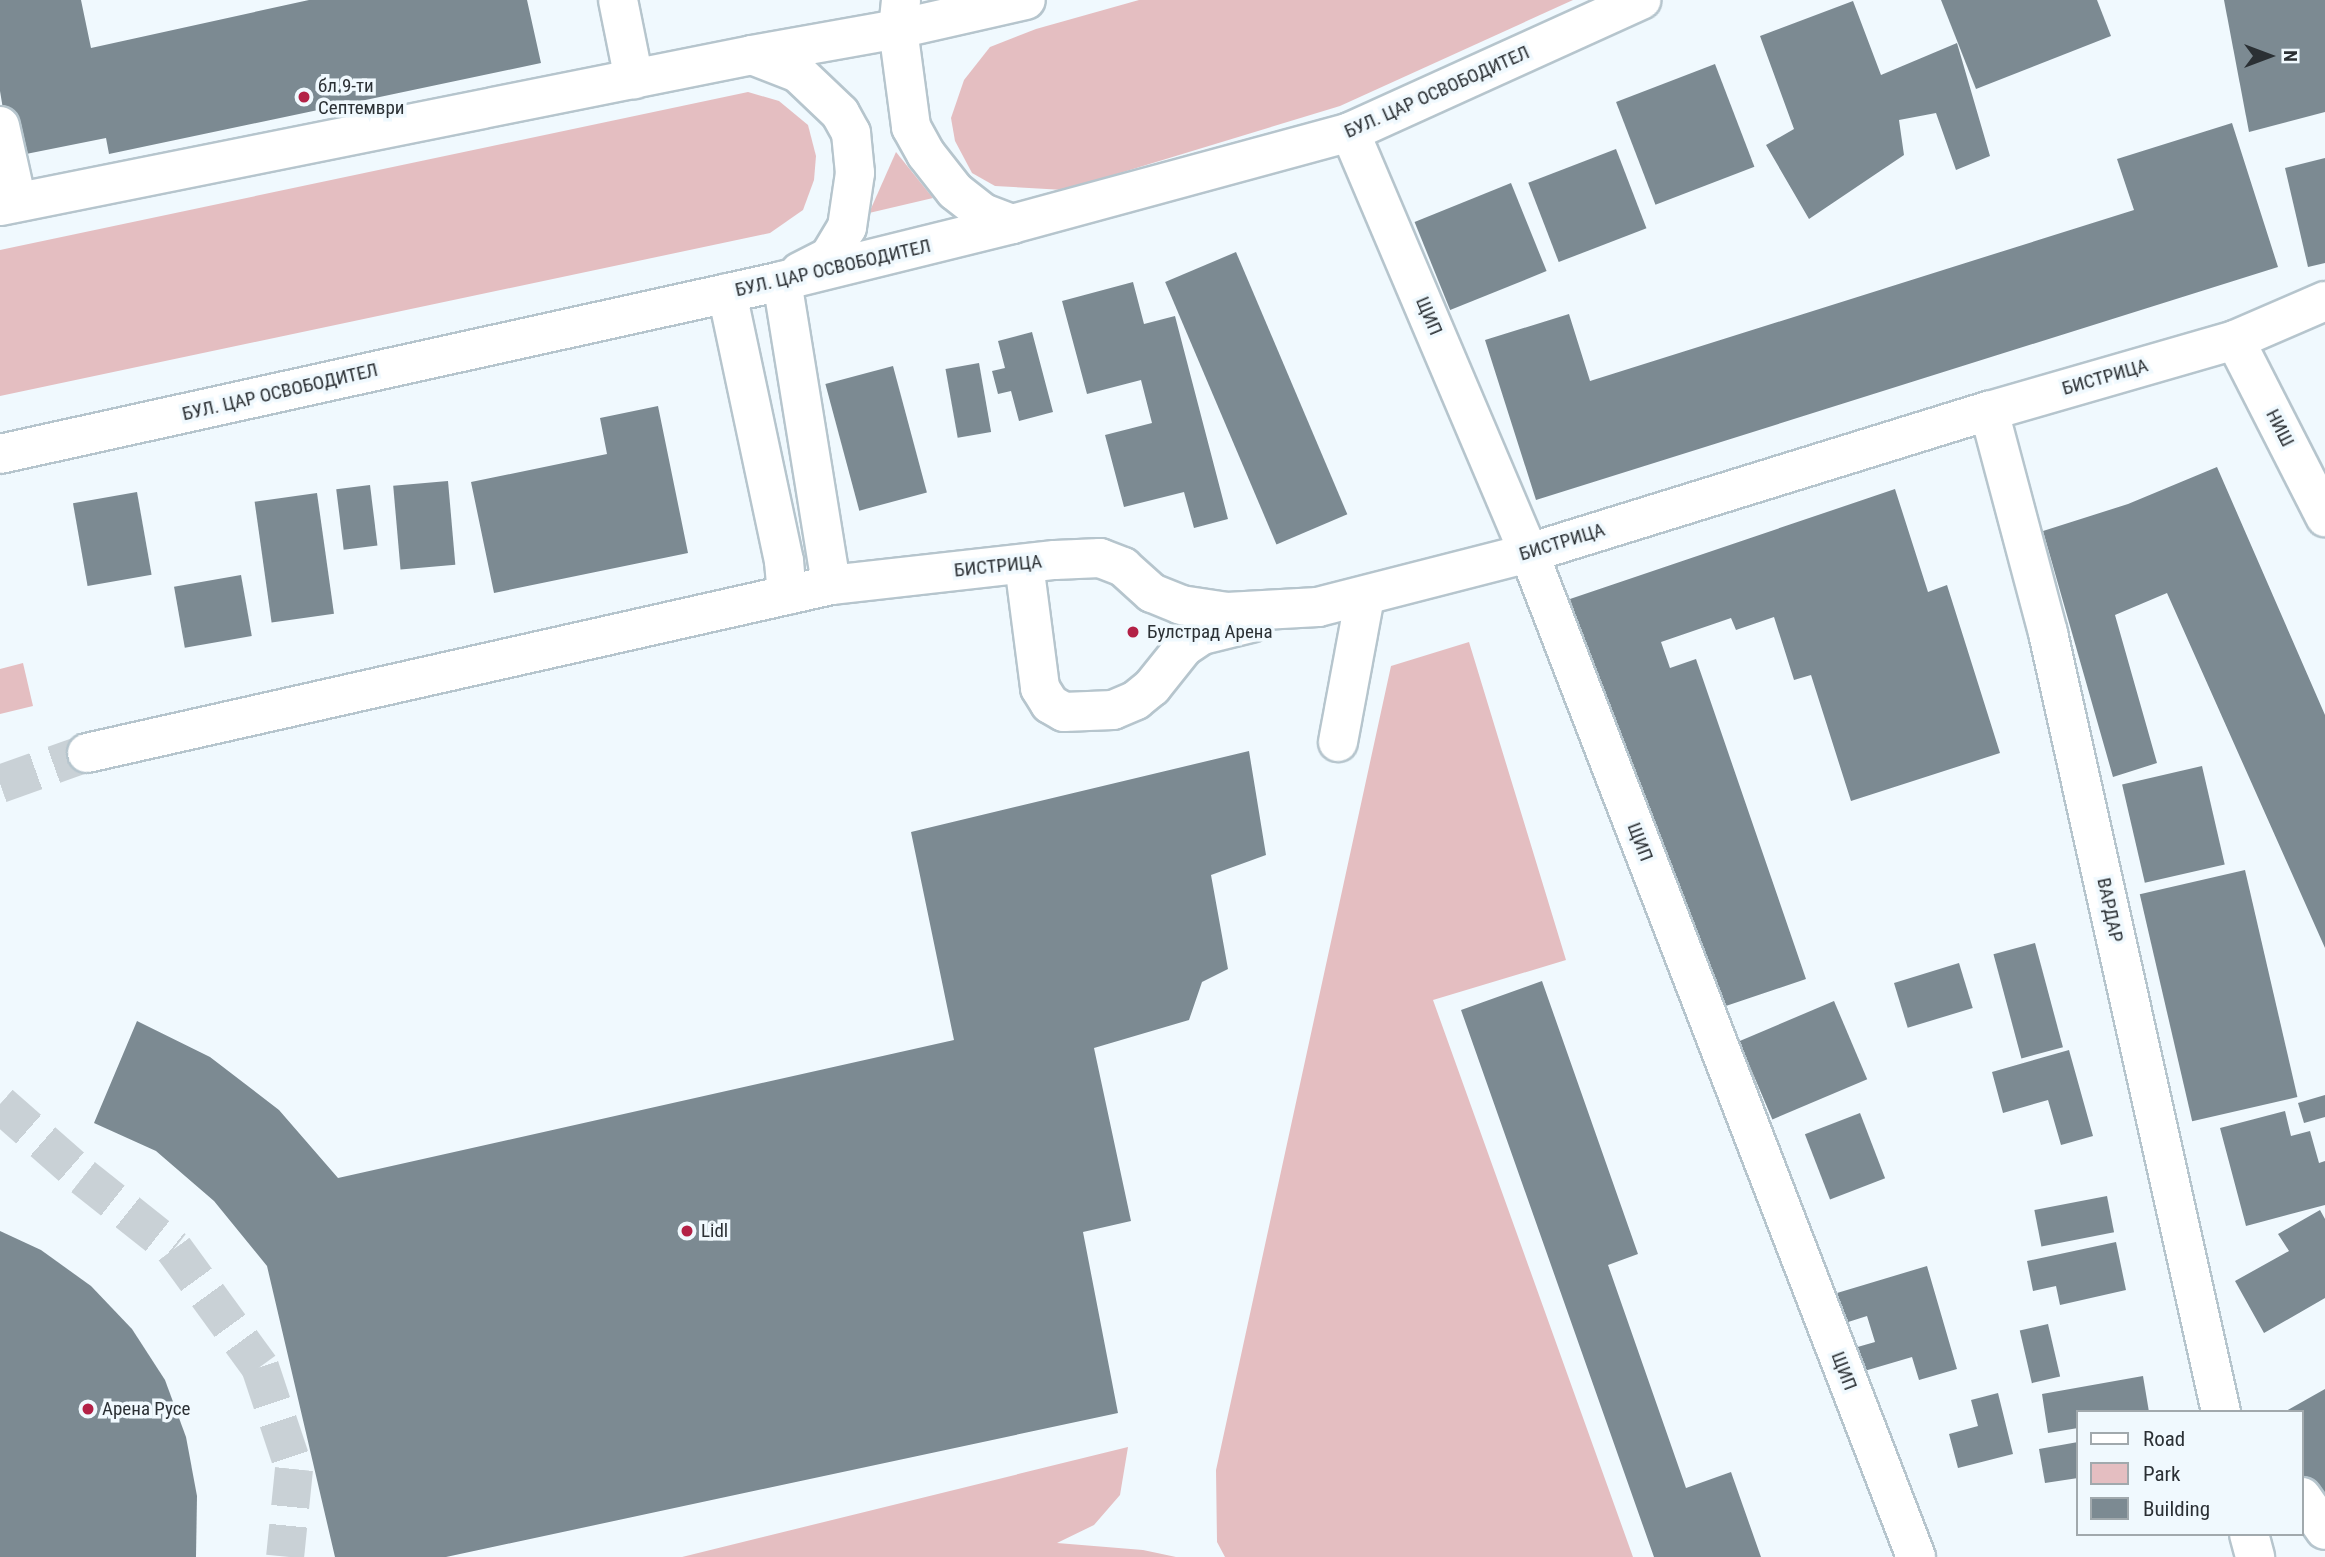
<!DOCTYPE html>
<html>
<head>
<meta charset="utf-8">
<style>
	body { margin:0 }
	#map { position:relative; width:2325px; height:1557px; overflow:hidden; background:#f0f9fe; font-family:"Roboto Condensed",sans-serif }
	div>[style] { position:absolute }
	.green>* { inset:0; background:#e4bec1 }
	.building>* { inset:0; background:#7c8a92; transform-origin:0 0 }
	.minor-tunnel>* { height:38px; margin-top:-19px; transform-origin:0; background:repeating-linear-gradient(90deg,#c9d1d6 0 38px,transparent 0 57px) }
	.roads { filter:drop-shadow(2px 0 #b6c5cd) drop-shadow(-2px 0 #b6c5cd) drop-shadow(0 2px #b6c5cd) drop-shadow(0 -2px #b6c5cd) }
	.minor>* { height:38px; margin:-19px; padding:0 19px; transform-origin:19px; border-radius:19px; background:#fff }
	.major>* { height:38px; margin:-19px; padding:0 19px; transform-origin:19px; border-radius:19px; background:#fff }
	.dots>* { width:19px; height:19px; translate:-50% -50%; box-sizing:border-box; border:4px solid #f0f9fe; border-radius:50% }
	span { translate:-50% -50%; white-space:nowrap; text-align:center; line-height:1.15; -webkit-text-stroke:7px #f0f9fe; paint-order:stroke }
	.poi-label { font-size:19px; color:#2b3034 }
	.left { translate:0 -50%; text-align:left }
	.street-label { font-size:19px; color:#2b3034 }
	.legend { position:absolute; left:2076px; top:1410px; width:228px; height:126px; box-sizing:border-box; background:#f0f9fe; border:2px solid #a1a9ad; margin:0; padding:9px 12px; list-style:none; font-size:21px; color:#2b3034 }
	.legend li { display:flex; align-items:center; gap:14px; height:35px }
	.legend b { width:35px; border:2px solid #a1a9ad }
	.north { position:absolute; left:2234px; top:21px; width:70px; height:70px; -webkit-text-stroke:5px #f0f9fe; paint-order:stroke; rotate:90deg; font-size:19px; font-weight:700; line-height:28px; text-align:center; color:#2b3034 }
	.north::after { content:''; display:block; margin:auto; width:24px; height:32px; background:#2b3034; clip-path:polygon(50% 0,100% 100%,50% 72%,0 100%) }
</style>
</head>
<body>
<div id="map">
	<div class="green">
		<div style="clip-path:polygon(1139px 0,1573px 0,1340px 106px,1064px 190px,995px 186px,972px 173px,955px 141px,951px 118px,964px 80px,990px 47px,1036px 29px)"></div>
		<div style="clip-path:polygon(748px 92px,779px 101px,808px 125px,816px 156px,814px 180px,803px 210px,770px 233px,0 396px,0 250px)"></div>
		<div style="clip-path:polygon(896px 152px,933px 198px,869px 213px)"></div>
		<div style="clip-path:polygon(1469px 642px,1566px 960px,1433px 1000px,1633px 1557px,1225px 1557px,1217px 1542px,1216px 1470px,1391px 666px)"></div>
		<div style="clip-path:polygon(23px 663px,33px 706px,0 714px,0 669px)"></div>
		<div style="clip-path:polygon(1128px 1447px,1120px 1495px,1094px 1525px,1057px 1543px,1143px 1550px,1176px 1557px,682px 1557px)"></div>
	</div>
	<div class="building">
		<div style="clip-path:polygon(0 0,81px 0,91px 48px,309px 0,527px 0,541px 63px,109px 154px,106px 138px,11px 157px,0 91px)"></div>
		<div style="clip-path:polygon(1941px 0,2097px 0,2111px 36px,1976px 89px)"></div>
		<div style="clip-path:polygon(2224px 0,2325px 0,2325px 112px,2249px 132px)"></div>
		<div style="clip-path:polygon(1853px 1px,1881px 75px,1957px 43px,1990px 156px,1956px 170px,1936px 113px,1899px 120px,1904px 155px,1809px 219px,1766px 145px,1794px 129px,1760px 36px)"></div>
		<div style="left:1715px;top:64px;width:110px;height:106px;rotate:69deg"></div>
		<div style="clip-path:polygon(2232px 123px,2278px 267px,1536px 500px,1485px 340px,1569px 314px,1590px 381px,2134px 210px,2117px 159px)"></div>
		<div style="left:1616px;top:149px;width:85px;height:94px;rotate:69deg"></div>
		<div style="clip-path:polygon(2325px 158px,2325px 263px,2308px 267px,2285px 168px)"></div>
		<div style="left:1511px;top:183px;width:95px;height:104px;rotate:68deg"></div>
		<div style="left:1236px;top:252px;width:285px;height:77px;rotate:67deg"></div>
		<div style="clip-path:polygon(1133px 282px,1144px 324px,1175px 316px,1228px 519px,1194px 528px,1184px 492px,1124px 507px,1105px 435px,1152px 423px,1141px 380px,1087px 394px,1062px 301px)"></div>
		<div style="clip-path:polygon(1032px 332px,1053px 412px,1019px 421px,1011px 391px,998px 394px,992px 371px,1005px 368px,998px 341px)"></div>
		<div style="left:979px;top:363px;width:70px;height:34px;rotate:80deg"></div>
		<div style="left:893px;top:366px;width:131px;height:70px;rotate:75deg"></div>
		<div style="clip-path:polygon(658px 406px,688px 553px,494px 593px,471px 482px,607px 454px,600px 418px)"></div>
		<div style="clip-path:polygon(2217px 467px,2325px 715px,2325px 948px,2167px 593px,2115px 615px,2157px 763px,2113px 777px,2043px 531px,2128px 504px)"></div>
		<div style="left:448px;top:481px;width:84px;height:55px;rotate:85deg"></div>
		<div style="left:370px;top:485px;width:61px;height:34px;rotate:83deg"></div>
		<div style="clip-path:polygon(1895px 489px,1928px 592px,1947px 585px,2000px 753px,1851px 801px,1811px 675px,1794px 680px,1774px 617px,1736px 630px,1731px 618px,1661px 642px,1670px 668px,1696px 659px,1806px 979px,1711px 1011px,1570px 599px)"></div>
		<div style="left:137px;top:492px;width:84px;height:65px;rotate:80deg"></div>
		<div style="left:317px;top:493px;width:122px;height:63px;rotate:82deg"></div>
		<div style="left:241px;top:575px;width:62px;height:68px;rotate:80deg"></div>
		<div style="clip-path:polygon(1249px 751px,1266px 855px,1211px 875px,1228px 969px,1202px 982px,1189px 1020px,1094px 1048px,1131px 1221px,1083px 1232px,1118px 1413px,446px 1557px,335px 1557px,267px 1266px,214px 1201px,156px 1151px,94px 1123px,137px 1021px,210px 1057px,279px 1110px,338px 1178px,954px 1040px,911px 832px)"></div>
		<div style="left:2202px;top:766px;width:101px;height:82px;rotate:77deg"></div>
		<div style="left:2245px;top:870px;width:233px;height:108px;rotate:77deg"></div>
		<div style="left:2035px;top:943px;width:108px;height:43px;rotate:75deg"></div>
		<div style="left:1959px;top:963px;width:47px;height:68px;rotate:73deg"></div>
		<div style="clip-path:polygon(1542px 981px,1638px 1254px,1608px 1265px,1686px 1488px,1731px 1472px,1761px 1557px,1654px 1557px,1461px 1010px)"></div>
		<div style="left:1834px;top:1001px;width:85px;height:103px;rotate:67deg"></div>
		<div style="clip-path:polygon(2069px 1050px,2093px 1136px,2061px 1145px,2048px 1100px,2003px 1113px,1992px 1072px)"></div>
		<div style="clip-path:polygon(2325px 1095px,2325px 1117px,2304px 1123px,2298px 1103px)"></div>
		<div style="clip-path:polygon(2285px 1111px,2291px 1136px,2310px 1131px,2319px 1163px,2325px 1161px,2325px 1205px,2246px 1226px,2220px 1128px)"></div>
		<div style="left:1860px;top:1113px;width:70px;height:59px;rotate:69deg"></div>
		<div style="left:2107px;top:1196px;width:37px;height:74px;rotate:79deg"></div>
		<div style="clip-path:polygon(2320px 1210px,2325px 1219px,2325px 1298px,2264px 1333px,2235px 1281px,2289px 1251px,2278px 1234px)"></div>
		<div style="clip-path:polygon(0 1231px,41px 1250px,91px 1286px,132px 1329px,165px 1380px,186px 1437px,197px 1496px,196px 1557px,0 1557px)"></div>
		<div style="clip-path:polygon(2116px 1242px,2126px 1290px,2060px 1305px,2056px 1286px,2033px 1291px,2027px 1261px)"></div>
		<div style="clip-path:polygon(1927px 1266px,1957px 1369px,1919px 1380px,1912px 1357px,1861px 1372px,1854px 1348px,1875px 1342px,1867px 1316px,1845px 1323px,1837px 1293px)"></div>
		<div style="left:2048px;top:1324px;width:54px;height:29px;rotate:77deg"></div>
		<div style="clip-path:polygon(2143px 1376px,2149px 1412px,2078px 1412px,2078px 1428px,2048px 1433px,2042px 1394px)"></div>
		<div style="clip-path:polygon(2325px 1389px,2325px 1513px,2302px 1472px,2302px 1412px,2284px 1412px)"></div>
		<div style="clip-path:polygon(1998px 1393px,2013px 1454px,1958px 1468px,1949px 1434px,1978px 1426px,1971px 1400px)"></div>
		<div style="clip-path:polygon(2078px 1442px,2078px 1478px,2045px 1483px,2039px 1449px)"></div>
	</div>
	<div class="minor-tunnel">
		<div style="left:0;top:784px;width:92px;rotate:-19.6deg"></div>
		<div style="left:0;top:1104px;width:111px;rotate:41.3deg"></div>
		<div style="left:83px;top:1177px;width:116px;rotate:38.4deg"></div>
		<div style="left:174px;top:1249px;width:146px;rotate:53.9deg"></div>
		<div style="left:260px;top:1367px;width:108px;rotate:71.6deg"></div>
		<div style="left:294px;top:1469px;width:88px;rotate:95.8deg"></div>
	</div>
	<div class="roads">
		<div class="minor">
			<div style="left:618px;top:0;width:81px;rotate:78.6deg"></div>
			<div style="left:898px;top:29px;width:29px;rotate:-84deg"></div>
			<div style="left:1350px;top:132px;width:457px;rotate:67deg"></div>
			<div style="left:1529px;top:553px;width:1076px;rotate:68.92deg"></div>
			<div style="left:782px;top:281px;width:308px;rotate:80.8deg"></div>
			<div style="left:727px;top:293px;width:274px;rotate:78deg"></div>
			<div style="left:784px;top:561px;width:34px;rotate:85deg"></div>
			<div style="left:2235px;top:340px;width:199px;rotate:63deg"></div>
			<div style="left:1989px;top:411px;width:230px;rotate:75.1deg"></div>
			<div style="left:2048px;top:633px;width:798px;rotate:77.48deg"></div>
			<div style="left:1024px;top:564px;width:125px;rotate:82.6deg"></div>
			<div style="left:1040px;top:688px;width:19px;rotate:58deg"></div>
			<div style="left:1050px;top:704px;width:16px;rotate:30deg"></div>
			<div style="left:1064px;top:712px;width:49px;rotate:-2.3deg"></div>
			<div style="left:1113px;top:710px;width:25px;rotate:-23deg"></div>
			<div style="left:1136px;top:700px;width:21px;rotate:-39deg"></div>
			<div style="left:1152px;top:687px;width:51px;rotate:-51.3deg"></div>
			<div style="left:1184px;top:647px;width:22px;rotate:-34deg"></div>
			<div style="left:1202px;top:635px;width:50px;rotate:-13.8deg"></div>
			<div style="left:1338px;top:742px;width:148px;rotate:-79.5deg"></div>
			<div style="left:87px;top:753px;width:763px;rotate:-12.72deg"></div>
			<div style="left:831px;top:585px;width:225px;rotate:-6.4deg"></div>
			<div style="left:1055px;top:560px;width:45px;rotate:-2.5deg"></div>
			<div style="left:1100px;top:558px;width:25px;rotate:21deg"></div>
			<div style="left:1123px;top:567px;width:39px;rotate:42deg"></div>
			<div style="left:1152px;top:593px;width:31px;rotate:22deg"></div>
			<div style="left:1181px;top:605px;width:47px;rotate:8.7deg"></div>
			<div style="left:1227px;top:612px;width:91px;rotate:-3.1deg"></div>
			<div style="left:1318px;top:607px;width:218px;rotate:-14.4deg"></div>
			<div style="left:1529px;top:553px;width:481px;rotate:-17.2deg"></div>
			<div style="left:1989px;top:411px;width:256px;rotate:-16.1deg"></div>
			<div style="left:2235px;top:340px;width:98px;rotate:-23.4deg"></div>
			<div style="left:2302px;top:1497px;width:40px;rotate:55.1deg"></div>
			<div style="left:2249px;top:1534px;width:24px;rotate:75deg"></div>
		</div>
		<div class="major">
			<div style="left:898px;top:29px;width:99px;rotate:82.4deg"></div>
			<div style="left:911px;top:127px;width:31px;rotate:61deg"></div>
			<div style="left:926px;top:154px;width:47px;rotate:51.9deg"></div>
			<div style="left:955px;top:191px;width:36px;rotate:38deg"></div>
			<div style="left:983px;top:213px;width:31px;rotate:21deg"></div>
			<div style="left:752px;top:55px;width:49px;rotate:21.4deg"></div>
			<div style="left:798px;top:73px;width:58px;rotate:43.6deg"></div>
			<div style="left:840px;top:113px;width:23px;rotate:61deg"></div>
			<div style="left:851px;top:133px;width:40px;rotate:84.3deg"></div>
			<div style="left:855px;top:173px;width:55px;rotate:98.4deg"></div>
			<div style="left:847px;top:227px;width:35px;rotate:121deg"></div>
			<div style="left:829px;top:257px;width:33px;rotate:153deg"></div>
			<div style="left:0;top:126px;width:78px;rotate:77.4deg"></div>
			<div style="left:0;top:206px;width:767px;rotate:-11.35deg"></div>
			<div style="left:752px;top:55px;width:148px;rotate:-10.1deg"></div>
			<div style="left:898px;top:29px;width:131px;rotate:-12.8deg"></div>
			<div style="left:0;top:454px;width:801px;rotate:-12.47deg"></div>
			<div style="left:782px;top:281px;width:237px;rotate:-13.9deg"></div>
			<div style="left:1012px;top:224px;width:350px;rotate:-15.2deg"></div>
			<div style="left:1350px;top:132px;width:320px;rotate:-24.4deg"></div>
		</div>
	</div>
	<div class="dots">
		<div style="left:304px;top:97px;background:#b32146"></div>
		<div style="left:1133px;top:632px;background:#b32146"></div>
		<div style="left:687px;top:1231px;background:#b32146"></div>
		<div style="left:88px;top:1409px;background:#b32146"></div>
	</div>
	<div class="poi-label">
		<span class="left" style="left:318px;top:97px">бл.9-ти<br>Септември</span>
		<span class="left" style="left:1147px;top:632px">Булстрад Арена</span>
		<span class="left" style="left:701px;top:1231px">Lidl</span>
		<span class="left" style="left:102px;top:1409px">Арена Русе</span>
	</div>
	<div class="street-label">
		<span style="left:1437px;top:92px;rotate:-24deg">БУЛ. ЦАР ОСВОБОДИТЕЛ</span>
		<span style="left:833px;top:268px;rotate:-13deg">БУЛ. ЦАР ОСВОБОДИТЕЛ</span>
		<span style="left:1429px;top:316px;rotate:67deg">ЩИП</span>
		<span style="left:2105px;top:377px;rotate:-16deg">БИСТРИЦА</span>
		<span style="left:280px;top:392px;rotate:-13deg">БУЛ. ЦАР ОСВОБОДИТЕЛ</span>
		<span style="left:2280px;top:428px;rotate:63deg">НИШ</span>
		<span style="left:1562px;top:542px;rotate:-17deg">БИСТРИЦА</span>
		<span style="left:998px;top:566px;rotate:-6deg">БИСТРИЦА</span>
		<span style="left:1640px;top:842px;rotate:69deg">ЩИП</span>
		<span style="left:2110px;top:910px;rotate:78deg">ВАРДАР</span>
		<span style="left:1844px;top:1371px;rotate:69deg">ЩИП</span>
	</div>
	<ul class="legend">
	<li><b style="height:9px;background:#fff"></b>Road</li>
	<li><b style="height:19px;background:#e4bec1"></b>Park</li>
	<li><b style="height:19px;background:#7c8a92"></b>Building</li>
	</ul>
	<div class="north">N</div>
</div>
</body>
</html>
